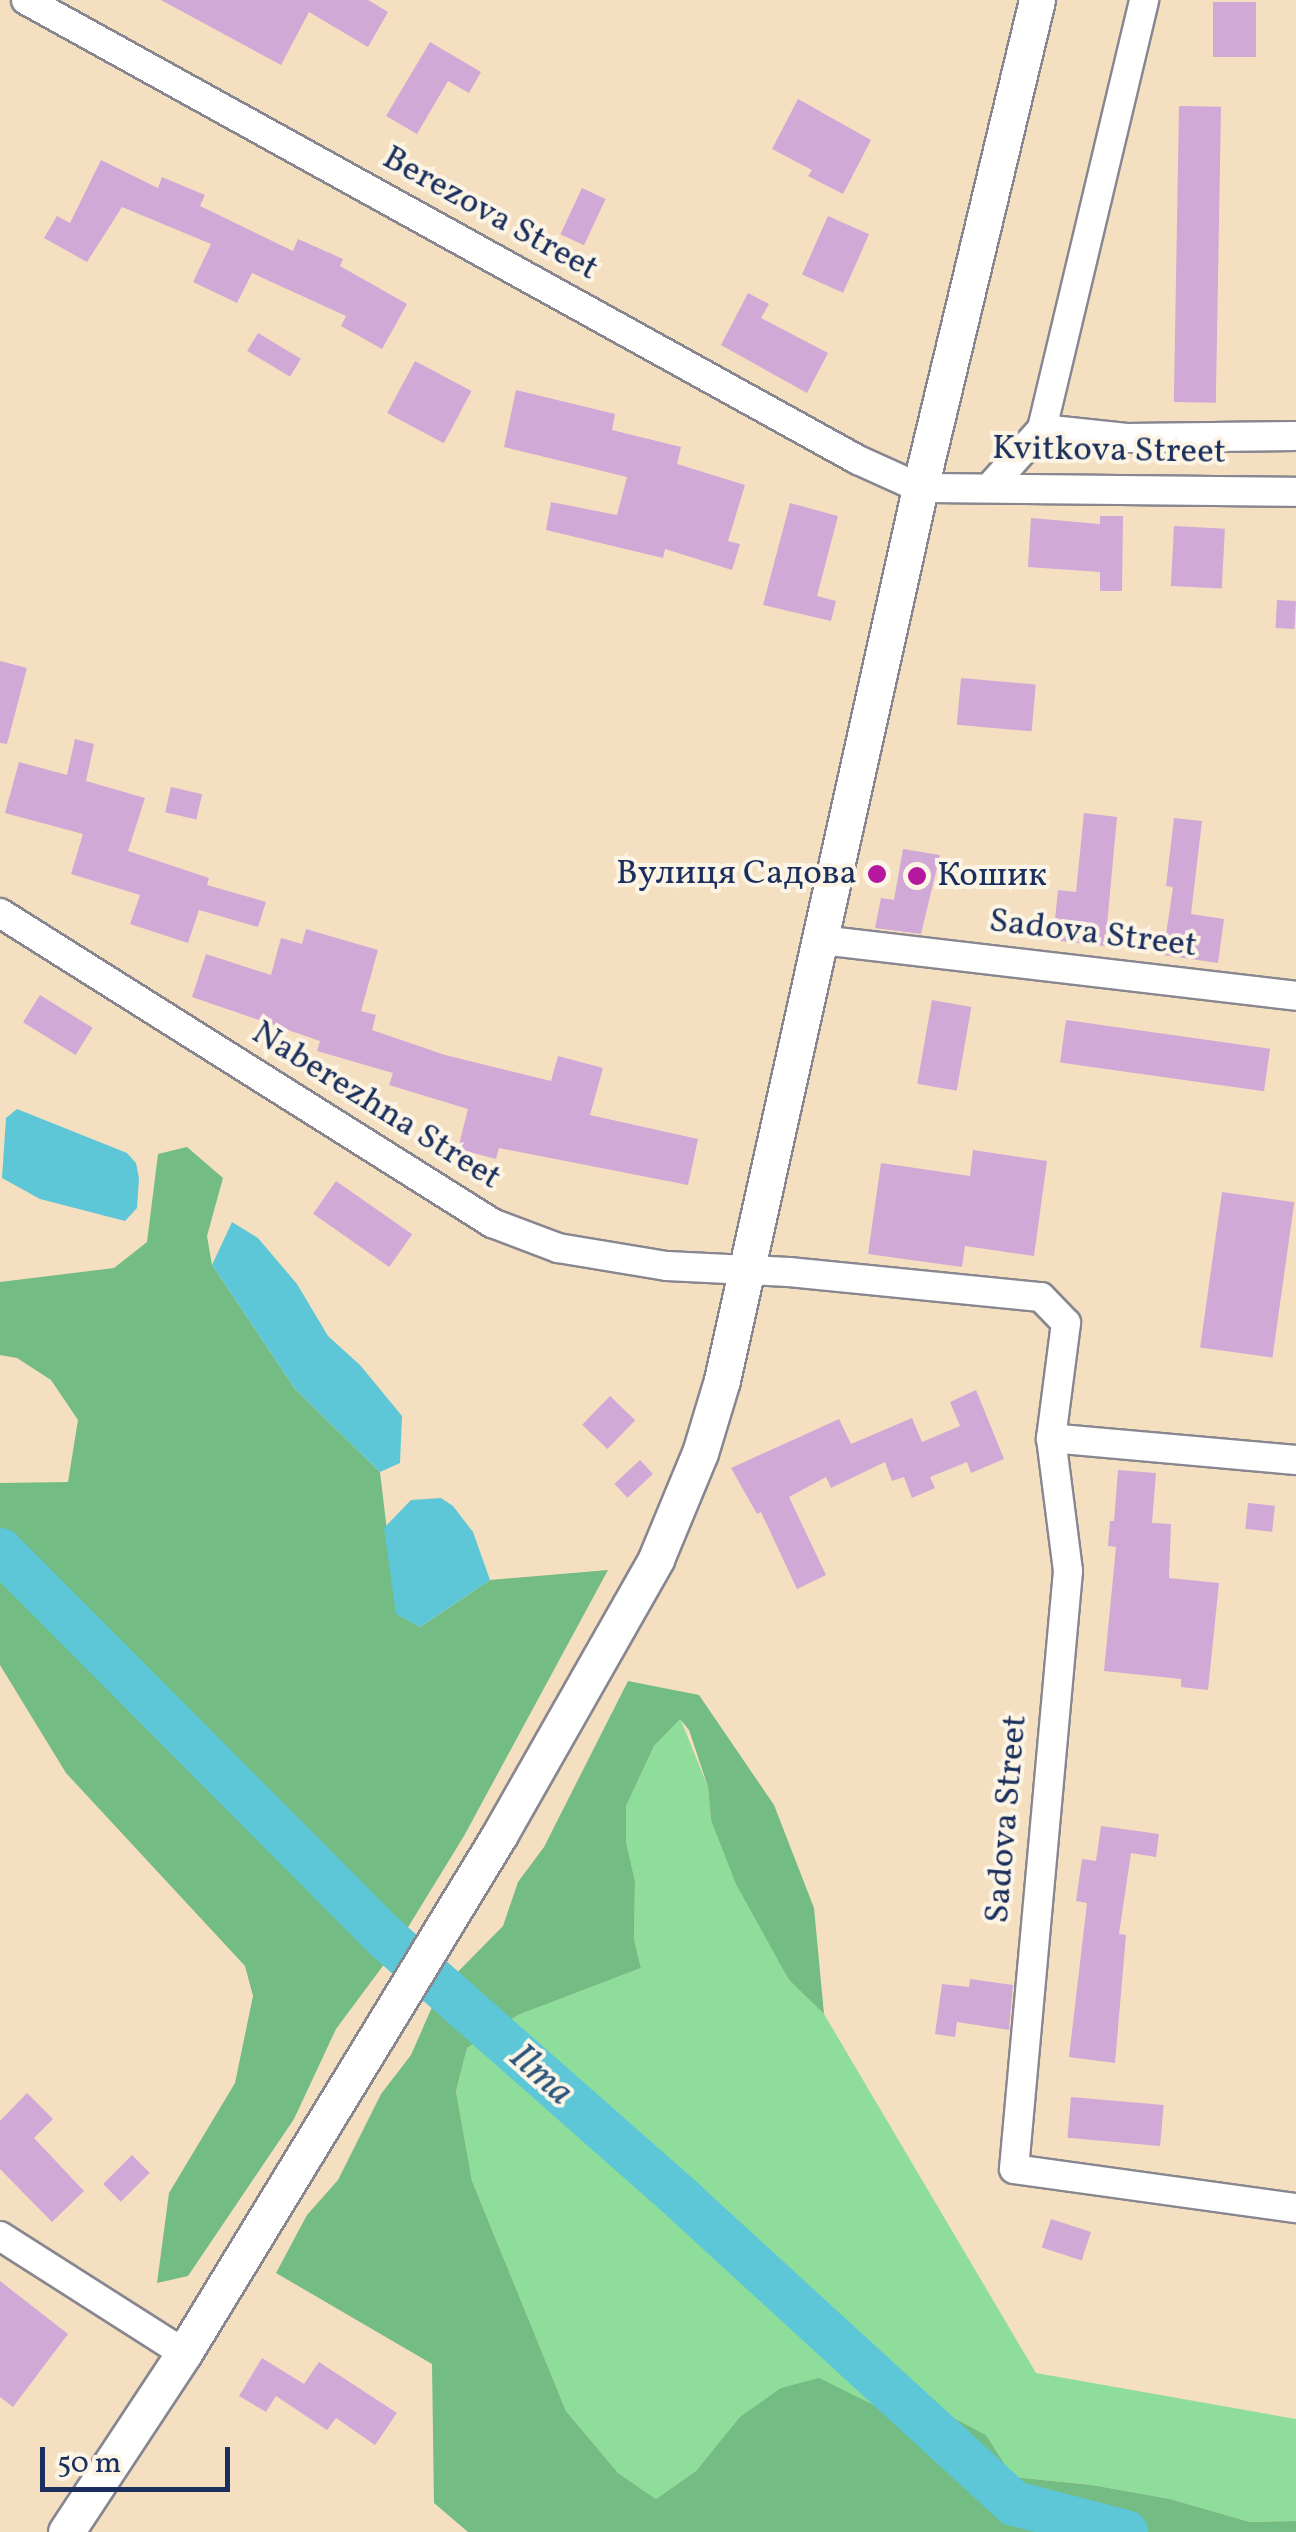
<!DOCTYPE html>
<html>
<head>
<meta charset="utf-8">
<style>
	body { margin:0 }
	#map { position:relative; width:1296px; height:2532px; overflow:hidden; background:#f5dfc1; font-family:Vollkorn,serif }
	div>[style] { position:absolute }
	.green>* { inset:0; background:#8fdd9b }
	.forest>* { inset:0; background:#73bc83 }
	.water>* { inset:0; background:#5dc7d7 }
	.river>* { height:45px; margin:-22.5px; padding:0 22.5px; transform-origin:22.5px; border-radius:22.5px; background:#5dc7d7 }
	.building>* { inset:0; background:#d1a9d6; transform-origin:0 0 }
	.roads { filter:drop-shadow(2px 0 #888790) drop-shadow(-2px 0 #888790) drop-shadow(0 2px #888790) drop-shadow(0 -2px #888790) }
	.minor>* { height:28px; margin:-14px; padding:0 14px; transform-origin:14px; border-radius:14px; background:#fff }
	.tertiary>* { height:35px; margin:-17.5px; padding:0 17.5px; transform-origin:17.5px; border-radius:17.5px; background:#fff }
	.dots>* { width:28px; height:28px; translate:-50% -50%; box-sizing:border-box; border:5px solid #fcf5e5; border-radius:50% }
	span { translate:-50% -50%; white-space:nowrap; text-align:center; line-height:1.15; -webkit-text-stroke:8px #fcf5e5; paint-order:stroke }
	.street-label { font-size:35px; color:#1b2f5e }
	.poi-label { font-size:35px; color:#1b2f5e }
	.right { translate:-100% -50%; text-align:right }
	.left { translate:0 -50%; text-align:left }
	.water-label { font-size:38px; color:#2c557c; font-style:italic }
	.scale { position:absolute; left:40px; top:2447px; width:190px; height:45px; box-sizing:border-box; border:5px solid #1b2f5e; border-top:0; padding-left:12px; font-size:30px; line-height:35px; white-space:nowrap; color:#1b2f5e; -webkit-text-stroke:8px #fcf5e5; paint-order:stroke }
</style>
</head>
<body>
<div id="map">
	<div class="green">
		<div style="clip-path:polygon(680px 1718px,708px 1787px,711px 1820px,789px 1980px,824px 2014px,1036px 2373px,1296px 2419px,1296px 2521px,1250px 2522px,1170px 2499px,1092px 2485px,1013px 2477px,986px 2435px,947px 2415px,938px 2433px,910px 2429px,890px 2413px,741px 2417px,696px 2471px,656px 2499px,618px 2473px,566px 2411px,472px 2181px,456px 2091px,467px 2048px,518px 2015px,641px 1968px,634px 1939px,635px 1881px,626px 1842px,626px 1806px,654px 1746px)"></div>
	</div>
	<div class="forest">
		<div style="clip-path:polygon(187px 1147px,223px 1178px,207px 1236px,212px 1265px,295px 1389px,380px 1472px,397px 1614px,420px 1627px,490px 1580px,608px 1570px,464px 1836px,391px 1955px,336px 2029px,294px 2119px,188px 2276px,157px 2283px,169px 2193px,235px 2083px,253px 1996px,245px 1966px,66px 1773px,0 1665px,0 1483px,68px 1482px,78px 1420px,51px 1380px,17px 1358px,0 1355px,0 1282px,114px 1268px,147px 1242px,158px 1154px)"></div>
		<div style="clip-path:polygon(628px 1681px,699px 1695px,774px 1805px,814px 1908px,824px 2014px,789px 1980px,736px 1884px,711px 1820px,708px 1787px,689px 1730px,680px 1719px,654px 1746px,626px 1806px,626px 1842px,635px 1881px,634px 1939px,641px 1968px,518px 2015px,467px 2048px,456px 2091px,472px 2181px,566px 2411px,618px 2473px,656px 2499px,696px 2471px,740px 2417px,781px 2388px,819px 2378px,890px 2413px,911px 2429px,938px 2433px,946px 2414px,986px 2435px,1013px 2477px,1092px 2485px,1170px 2499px,1250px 2522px,1296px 2521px,1296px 2532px,468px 2532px,434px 2503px,432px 2364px,276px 2273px,307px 2215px,338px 2180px,381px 2094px,411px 2055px,439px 1991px,503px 1926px,518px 1882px,544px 1847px)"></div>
	</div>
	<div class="water">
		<div style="clip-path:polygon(17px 1109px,127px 1153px,136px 1163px,139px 1178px,137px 1208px,125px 1221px,40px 1199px,2px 1178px,6px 1118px)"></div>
		<div style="clip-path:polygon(232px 1222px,258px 1238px,297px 1284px,328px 1336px,360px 1365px,402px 1416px,400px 1463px,380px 1472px,295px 1389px,212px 1265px)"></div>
		<div style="clip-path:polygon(441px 1498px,453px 1506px,473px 1532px,490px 1580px,420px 1627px,396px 1614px,384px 1528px,411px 1500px)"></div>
	</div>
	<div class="river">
		<div style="left:0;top:1550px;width:546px;rotate:45.15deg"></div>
		<div style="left:385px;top:1937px;width:399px;rotate:41.4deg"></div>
		<div style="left:684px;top:2201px;width:447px;rotate:42.5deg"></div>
		<div style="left:1014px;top:2503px;width:115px;rotate:14.6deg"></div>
	</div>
	<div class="building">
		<div style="clip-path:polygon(161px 0,368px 0,388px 12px,368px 47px,309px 12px,281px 65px)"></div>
		<div style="left:1213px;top:2px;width:43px;height:55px"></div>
		<div style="clip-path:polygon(430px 42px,481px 72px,469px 93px,448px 81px,417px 134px,386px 116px)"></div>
		<div style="clip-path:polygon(798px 99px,871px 140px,843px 194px,808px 176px,812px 170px,772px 149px)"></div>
		<div style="left:1179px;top:106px;width:42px;height:296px;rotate:1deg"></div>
		<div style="clip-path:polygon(101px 160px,158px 188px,162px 177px,205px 195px,200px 206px,293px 251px,298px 239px,343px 259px,340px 266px,407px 304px,382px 349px,341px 326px,346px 316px,252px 273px,237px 303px,193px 282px,211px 244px,122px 207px,87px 262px,44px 238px,57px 216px,70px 223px)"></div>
		<div style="left:582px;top:188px;width:26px;height:51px;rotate:25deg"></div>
		<div style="left:828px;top:216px;width:45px;height:64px;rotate:24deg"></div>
		<div style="clip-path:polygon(748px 293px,769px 304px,761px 318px,828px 353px,807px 393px,721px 345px)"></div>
		<div style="left:258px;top:333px;width:50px;height:21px;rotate:31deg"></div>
		<div style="left:415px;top:361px;width:64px;height:59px;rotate:28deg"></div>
		<div style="clip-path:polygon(516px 390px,615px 414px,612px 430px,681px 447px,677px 464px,745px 485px,728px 541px,740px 544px,732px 570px,665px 549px,663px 558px,546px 530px,551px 502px,617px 515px,627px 477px,504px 447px)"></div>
		<div style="clip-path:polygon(790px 503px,838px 516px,817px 596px,836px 601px,831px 621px,763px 605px)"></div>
		<div style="clip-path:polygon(1100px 516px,1123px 516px,1122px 591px,1100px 591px,1100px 572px,1028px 567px,1031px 518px,1100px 524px)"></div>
		<div style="left:1174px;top:526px;width:51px;height:60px;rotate:3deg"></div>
		<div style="left:1277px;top:600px;width:19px;height:28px;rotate:3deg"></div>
		<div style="clip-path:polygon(0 661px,27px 668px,7px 744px,0 743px)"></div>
		<div style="left:961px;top:678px;width:75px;height:47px;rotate:5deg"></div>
		<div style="clip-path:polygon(75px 739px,94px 744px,86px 781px,145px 798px,128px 851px,209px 878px,207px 885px,266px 902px,258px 927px,199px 910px,188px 943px,130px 924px,140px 895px,71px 874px,83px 834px,5px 813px,19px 762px,67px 775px)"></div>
		<div style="left:171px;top:787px;width:32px;height:26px;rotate:13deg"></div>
		<div style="clip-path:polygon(1084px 813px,1117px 817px,1105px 946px,1053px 940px,1058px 890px,1076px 892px)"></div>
		<div style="clip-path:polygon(1174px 818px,1202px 821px,1191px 914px,1224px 919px,1218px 963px,1163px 955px,1173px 887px,1166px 886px)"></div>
		<div style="clip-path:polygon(903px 849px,940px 855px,921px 934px,875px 928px,881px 898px,894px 900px)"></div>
		<div style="clip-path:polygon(306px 929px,378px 950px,361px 1011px,376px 1015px,372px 1030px,445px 1055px,551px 1081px,558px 1056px,603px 1068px,590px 1115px,698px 1139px,688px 1185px,499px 1148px,496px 1159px,458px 1149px,468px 1109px,389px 1085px,393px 1073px,317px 1051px,320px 1041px,192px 997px,206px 954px,271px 975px,281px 938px,302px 944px)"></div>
		<div style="left:40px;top:995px;width:62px;height:32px;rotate:32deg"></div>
		<div style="left:932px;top:1000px;width:40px;height:85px;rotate:10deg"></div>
		<div style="left:1066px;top:1020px;width:206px;height:43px;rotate:8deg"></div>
		<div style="clip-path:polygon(973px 1150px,1047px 1161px,1034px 1256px,965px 1246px,962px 1267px,868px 1254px,881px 1163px,970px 1176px)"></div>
		<div style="left:336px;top:1181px;width:93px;height:40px;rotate:35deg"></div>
		<div style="left:1222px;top:1192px;width:73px;height:157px;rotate:8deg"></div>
		<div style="clip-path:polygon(976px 1390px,1004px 1459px,971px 1473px,967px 1462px,930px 1477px,935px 1488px,912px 1498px,904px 1477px,892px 1481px,885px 1462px,831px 1488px,826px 1477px,789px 1497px,826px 1575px,797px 1589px,761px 1512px,757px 1514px,731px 1468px,839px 1419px,851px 1444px,912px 1418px,922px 1442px,960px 1426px,950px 1402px)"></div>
		<div style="left:610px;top:1396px;width:35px;height:40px;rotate:44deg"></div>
		<div style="left:640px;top:1460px;width:19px;height:35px;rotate:47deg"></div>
		<div style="clip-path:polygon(1118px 1470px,1156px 1473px,1152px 1523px,1171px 1524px,1169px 1578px,1219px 1583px,1208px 1690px,1181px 1687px,1181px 1679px,1104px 1671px,1116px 1547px,1108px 1546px,1110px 1521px,1114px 1521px)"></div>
		<div style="left:1248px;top:1503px;width:27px;height:26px;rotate:6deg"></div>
		<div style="clip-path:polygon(1101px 1826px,1159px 1834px,1156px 1857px,1131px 1853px,1119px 1934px,1126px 1935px,1115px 2063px,1069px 2057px,1087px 1903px,1076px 1901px,1082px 1859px,1096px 1861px)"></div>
		<div style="clip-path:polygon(970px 1979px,1013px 1985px,1009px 2030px,957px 2022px,955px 2037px,935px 2034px,942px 1984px,969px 1987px)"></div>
		<div style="clip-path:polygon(27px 2093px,53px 2119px,34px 2138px,84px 2191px,52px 2222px,0 2169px,0 2121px)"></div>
		<div style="left:1071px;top:2097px;width:93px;height:41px;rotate:5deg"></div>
		<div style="left:132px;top:2155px;width:25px;height:41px;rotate:45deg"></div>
		<div style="left:1051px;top:2219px;width:42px;height:30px;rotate:18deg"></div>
		<div style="clip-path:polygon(0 2281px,68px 2334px,13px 2407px,0 2397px)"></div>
		<div style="clip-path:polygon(262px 2358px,304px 2384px,319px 2362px,397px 2413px,375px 2445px,336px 2418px,327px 2430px,276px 2396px,266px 2412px,239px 2396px)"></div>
	</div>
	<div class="roads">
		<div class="minor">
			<div style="left:26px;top:0;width:951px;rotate:28.94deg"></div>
			<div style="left:858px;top:460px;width:68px;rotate:24.3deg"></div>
			<div style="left:920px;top:488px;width:376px;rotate:0.6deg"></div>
			<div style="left:1042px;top:429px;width:85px;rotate:6deg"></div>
			<div style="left:1127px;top:438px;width:169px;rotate:-0.7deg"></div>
			<div style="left:991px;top:486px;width:76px;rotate:-48.2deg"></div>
			<div style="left:1042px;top:429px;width:441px;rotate:-76.6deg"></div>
			<div style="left:0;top:913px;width:582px;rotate:32.21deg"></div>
			<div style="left:492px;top:1223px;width:71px;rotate:20.7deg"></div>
			<div style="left:558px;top:1248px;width:110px;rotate:9.4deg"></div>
			<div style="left:667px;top:1266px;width:122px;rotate:2.8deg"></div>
			<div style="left:789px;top:1272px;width:253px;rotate:5.7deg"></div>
			<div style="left:1041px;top:1297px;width:36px;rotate:46deg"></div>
			<div style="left:1066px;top:1323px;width:116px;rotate:97.4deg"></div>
			<div style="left:821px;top:940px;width:478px;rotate:6.7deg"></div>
			<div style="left:1296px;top:1460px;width:246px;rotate:-174.9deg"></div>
			<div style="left:1051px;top:1438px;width:134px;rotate:82.7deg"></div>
			<div style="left:1068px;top:1571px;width:600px;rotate:95.16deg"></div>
			<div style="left:1014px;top:2169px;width:285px;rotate:7.9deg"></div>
			<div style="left:0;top:2236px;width:218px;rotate:32.5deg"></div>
		</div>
		<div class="tertiary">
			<div style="left:66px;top:2532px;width:214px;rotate:-56.6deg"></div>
			<div style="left:184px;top:2353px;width:608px;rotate:-58.66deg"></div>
			<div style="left:500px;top:1834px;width:316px;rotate:-60.4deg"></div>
			<div style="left:656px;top:1559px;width:115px;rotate:-67.5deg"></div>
			<div style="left:700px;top:1453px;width:76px;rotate:-73.2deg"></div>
			<div style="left:722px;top:1380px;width:914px;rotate:-77.48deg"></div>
			<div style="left:920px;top:488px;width:502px;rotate:-76.52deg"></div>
		</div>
	</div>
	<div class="dots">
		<div style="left:877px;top:874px;background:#b5179e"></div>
		<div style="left:917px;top:876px;background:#b5179e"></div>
	</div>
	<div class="street-label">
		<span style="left:490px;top:214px;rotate:29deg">Berezova Street</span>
		<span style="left:1109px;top:451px;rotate:1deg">Kvitkova Street</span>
		<span style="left:1093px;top:934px;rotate:7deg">Sadova Street</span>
		<span style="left:376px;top:1106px;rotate:32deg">Naberezhna Street</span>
		<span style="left:1007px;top:1819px;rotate:-85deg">Sadova Street</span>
	</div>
	<div class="poi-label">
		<span class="right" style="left:857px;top:874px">Вулиця Садова</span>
		<span class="left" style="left:937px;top:876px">Кошик</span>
	</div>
	<div class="water-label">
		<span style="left:540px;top:2076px;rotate:42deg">Ilma</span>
	</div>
	<div class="scale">50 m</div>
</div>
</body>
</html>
